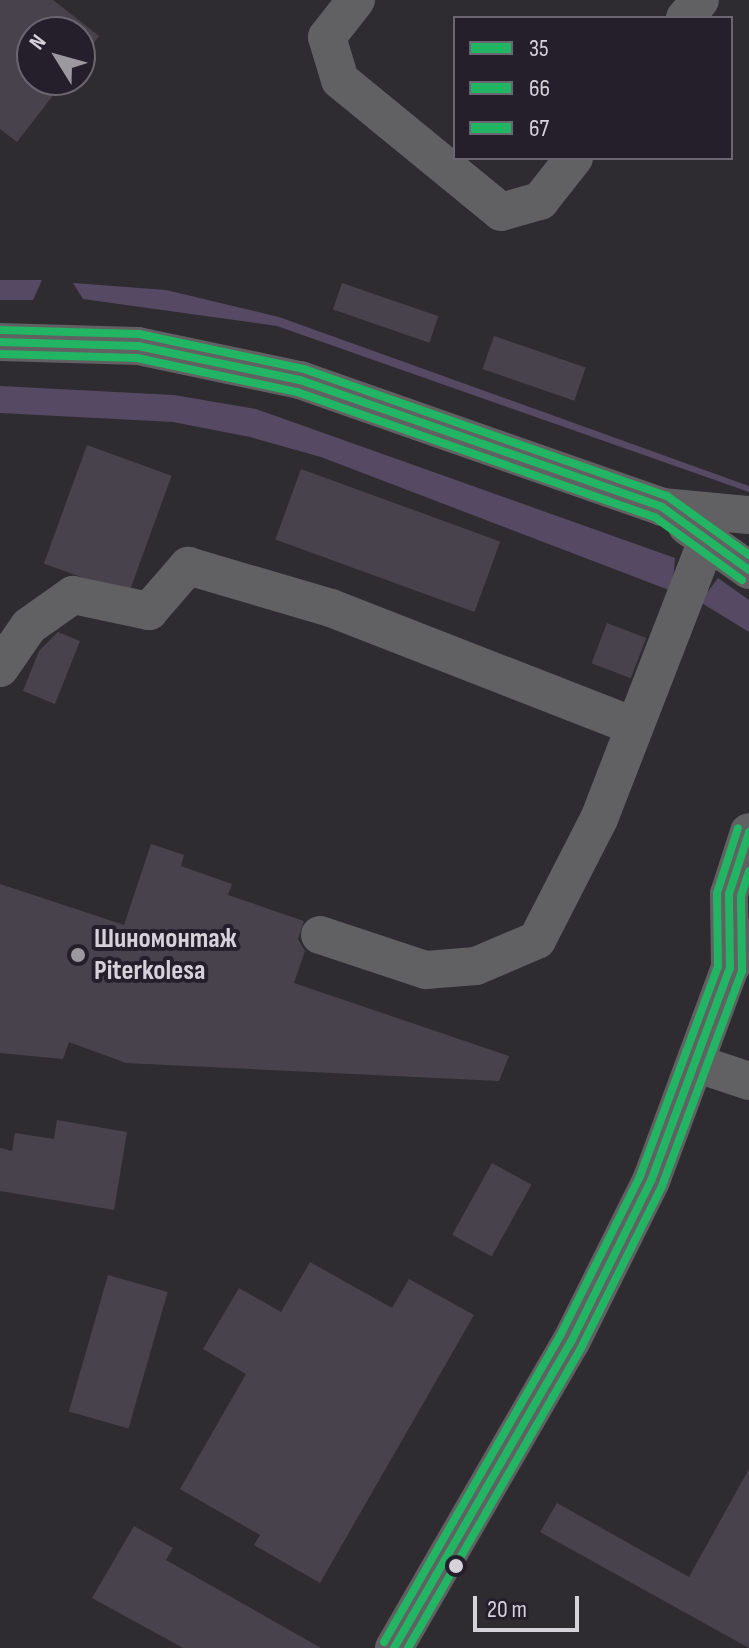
<!DOCTYPE html>
<html>
<head>
<meta charset="utf-8">
<style>
	body { margin:0 }
	#map { position:relative; width:749px; height:1648px; overflow:hidden; background:#2e2c31; font-family:"Sofia Sans Condensed",sans-serif }
	div>[style] { position:absolute }
	.green>* { inset:0; background:#564963 }
	.building>* { inset:0; background:#48424c; transform-origin:0 0 }
	.minor>* { height:38px; margin:-19px; padding:0 19px; transform-origin:19px; border-radius:19px; background:#616062 }
	.bus-1>* { height:8px; margin:-4px; padding:0 4px; transform-origin:4px; border-radius:4px; background:#21b564 }
	.bus-2>* { height:8px; margin:-4px; padding:0 4px; transform-origin:4px; border-radius:4px; background:#21b564 }
	.bus-3>* { height:8px; margin:-4px; padding:0 4px; transform-origin:4px; border-radius:4px; background:#21b564 }
	.dots>* { width:22px; height:22px; translate:-50% -50%; box-sizing:border-box; border:4px solid #241f2a; border-radius:50% }
	span { translate:-50% -50%; white-space:nowrap; text-align:center; line-height:1.15; -webkit-text-stroke:8px #241f2a; paint-order:stroke }
	.poi-label { font-size:28px; color:#d6d2da; font-weight:700 }
	.left { translate:0 -50%; text-align:left }
	.legend { position:absolute; left:453px; top:16px; width:280px; height:144px; box-sizing:border-box; background:#241f2a; border:2px solid #6b6770; margin:0; padding:10px 14px; list-style:none; font-size:24px; color:#d6d2da }
	.legend li { display:flex; align-items:center; gap:16px; height:40px }
	.legend b { width:40px; border:2px solid #6b6770 }
	.north { position:absolute; left:16px; top:16px; width:80px; height:80px; box-sizing:border-box; background:#241f2a; border:2px solid #6b6770; border-radius:50%; rotate:307deg; font-size:22px; font-weight:700; line-height:32px; text-align:center; color:#d6d2da }
	.north::after { content:''; display:block; margin:auto; width:28px; height:36px; background:#9b989f; clip-path:polygon(50% 0,100% 100%,50% 72%,0 100%) }
	.scale { position:absolute; left:473px; top:1596px; width:106px; height:36px; box-sizing:border-box; border:4px solid #d6d2da; border-top:0; padding-left:10px; font-size:24px; line-height:28px; white-space:nowrap; color:#d6d2da; -webkit-text-stroke:6px #241f2a; paint-order:stroke }
</style>
</head>
<body>
<div id="map">
	<div class="green">
		<div style="clip-path:polygon(0 280px,42px 280px,33px 300px,0 300px)"></div>
		<div style="clip-path:polygon(73px 283px,166px 290px,279px 317px,749px 486px,749px 492px,277px 326px,83px 299px)"></div>
		<div style="clip-path:polygon(0 386px,174px 395px,256px 409px,675px 558px,673px 581px,669px 590px,321px 457px,250px 437px,173px 422px,0 413px)"></div>
		<div style="clip-path:polygon(718px 578px,749px 600px,749px 632px,700px 602px)"></div>
	</div>
	<div class="building">
		<div style="clip-path:polygon(0 0,53px 0,99px 36px,80px 61px,80px 32px,32px 32px,32px 80px,65px 80px,17px 142px,0 129px)"></div>
		<div style="left:342px;top:283px;width:102px;height:28px;rotate:19deg"></div>
		<div style="left:494px;top:336px;width:97px;height:35px;rotate:19deg"></div>
		<div style="left:87px;top:445px;width:90px;height:126px;rotate:20deg"></div>
		<div style="left:301px;top:469px;width:212px;height:75px;rotate:20deg"></div>
		<div style="left:607px;top:623px;width:42px;height:43px;rotate:21deg"></div>
		<div style="clip-path:polygon(58px 632px,80px 641px,55px 704px,23px 691px,39px 651px)"></div>
		<div style="clip-path:polygon(151px 844px,184px 855px,181px 866px,232px 884px,228px 895px,304px 921px,298px 939px,305px 951px,294px 983px,509px 1056px,499px 1081px,126px 1063px,69px 1042px,63px 1059px,0 1053px,0 884px,124px 925px)"></div>
		<div style="clip-path:polygon(57px 1120px,127px 1132px,114px 1210px,0 1191px,0 1148px,12px 1151px,15px 1133px,54px 1139px)"></div>
		<div style="left:492px;top:1163px;width:45px;height:82px;rotate:29deg"></div>
		<div style="clip-path:polygon(310px 1262px,392px 1308px,409px 1279px,474px 1315px,320px 1583px,254px 1545px,260px 1535px,180px 1489px,246px 1374px,203px 1349px,239px 1288px,281px 1312px)"></div>
		<div style="left:108px;top:1275px;width:62px;height:142px;rotate:16deg"></div>
		<div style="clip-path:polygon(749px 1469px,749px 1648px,540px 1532px,557px 1503px,689px 1577px)"></div>
		<div style="clip-path:polygon(134px 1526px,173px 1548px,166px 1560px,321px 1648px,183px 1648px,92px 1598px)"></div>
	</div>
	<div class="minor">
		<div style="left:356px;top:0;width:47px;rotate:128.1deg"></div>
		<div style="left:327px;top:37px;width:45px;rotate:73.2deg"></div>
		<div style="left:340px;top:80px;width:208px;rotate:39.3deg"></div>
		<div style="left:501px;top:212px;width:41px;rotate:-15.8deg"></div>
		<div style="left:540px;top:201px;width:55px;rotate:-51.7deg"></div>
		<div style="left:685px;top:18px;width:23px;rotate:-50deg"></div>
		<div style="left:0;top:342px;width:138px;rotate:1.7deg"></div>
		<div style="left:138px;top:346px;width:166px;rotate:11.9deg"></div>
		<div style="left:300px;top:380px;width:384px;rotate:19.3deg"></div>
		<div style="left:662px;top:507px;width:87px;rotate:5.3deg"></div>
		<div style="left:687px;top:526px;width:76px;rotate:35.4deg"></div>
		<div style="left:0;top:668px;width:51px;rotate:-55.4deg"></div>
		<div style="left:29px;top:626px;width:54px;rotate:-35.2deg"></div>
		<div style="left:73px;top:595px;width:78px;rotate:11.9deg"></div>
		<div style="left:149px;top:611px;width:60px;rotate:-49.1deg"></div>
		<div style="left:188px;top:566px;width:149px;rotate:16.4deg"></div>
		<div style="left:331px;top:608px;width:324px;rotate:21.3deg"></div>
		<div style="left:320px;top:935px;width:112px;rotate:18.3deg"></div>
		<div style="left:426px;top:970px;width:50px;rotate:-4.6deg"></div>
		<div style="left:476px;top:966px;width:66px;rotate:-23.1deg"></div>
		<div style="left:537px;top:940px;width:136px;rotate:-62.9deg"></div>
		<div style="left:599px;top:819px;width:298px;rotate:-68.8deg"></div>
		<div style="left:730px;top:968px;width:74px;rotate:-90.8deg"></div>
		<div style="left:729px;top:894px;width:65px;rotate:-72.1deg"></div>
		<div style="left:695px;top:1063px;width:57px;rotate:18.4deg"></div>
		<div style="left:394px;top:1648px;width:354px;rotate:-60deg"></div>
		<div style="left:571px;top:1342px;width:180px;rotate:-63.6deg"></div>
		<div style="left:651px;top:1181px;width:227px;rotate:-69.7deg"></div>
		<div style="left:730px;top:968px;width:36px;rotate:-58deg"></div>
	</div>
	<div class="bus-1">
		<div style="left:0;top:342px;width:138px;rotate:1.7deg"></div>
		<div style="left:138px;top:346px;width:166px;rotate:11.9deg"></div>
		<div style="left:300px;top:380px;width:384px;rotate:19.3deg"></div>
		<div style="left:662px;top:507px;width:107px;rotate:35.9deg"></div>
		<div style="left:394px;top:1648px;width:354px;rotate:-60deg"></div>
		<div style="left:571px;top:1342px;width:180px;rotate:-63.6deg"></div>
		<div style="left:651px;top:1181px;width:227px;rotate:-69.7deg"></div>
		<div style="left:730px;top:968px;width:74px;rotate:-90.8deg"></div>
		<div style="left:729px;top:894px;width:65px;rotate:-72.1deg"></div>
	</div>
	<div class="bus-2">
		<div style="left:0;top:354px;width:137px;rotate:1.7deg"></div>
		<div style="left:137px;top:358px;width:164px;rotate:12deg"></div>
		<div style="left:297px;top:392px;width:380px;rotate:19.3deg"></div>
		<div style="left:656px;top:518px;width:106px;rotate:35.8deg"></div>
		<div style="left:408px;top:1648px;width:346px;rotate:-60deg"></div>
		<div style="left:581px;top:1348px;width:181px;rotate:-63.4deg"></div>
		<div style="left:662px;top:1186px;width:229px;rotate:-69.6deg"></div>
		<div style="left:742px;top:971px;width:75px;rotate:-90.8deg"></div>
		<div style="left:741px;top:896px;width:26px;rotate:-72deg"></div>
	</div>
	<div class="bus-3">
		<div style="left:0;top:330px;width:139px;rotate:1.6deg"></div>
		<div style="left:139px;top:334px;width:169px;rotate:12deg"></div>
		<div style="left:304px;top:369px;width:385px;rotate:19.3deg"></div>
		<div style="left:667px;top:496px;width:101px;rotate:35.7deg"></div>
		<div style="left:384px;top:1642px;width:353px;rotate:-60.1deg"></div>
		<div style="left:560px;top:1336px;width:179px;rotate:-63.4deg"></div>
		<div style="left:640px;top:1176px;width:224px;rotate:-69.6deg"></div>
		<div style="left:718px;top:966px;width:73px;rotate:-90.8deg"></div>
		<div style="left:717px;top:893px;width:68px;rotate:-72.1deg"></div>
	</div>
	<div class="dots">
		<div style="left:78px;top:955px;background:#9b989f"></div>
		<div style="left:456px;top:1566px;background:#d6d2da"></div>
	</div>
	<div class="poi-label">
		<span class="left" style="left:94px;top:955px">Шиномонтаж<br>Piterkolesa</span>
	</div>
	<ul class="legend">
	<li><b style="height:10px;background:#21b564"></b>35</li>
	<li><b style="height:10px;background:#21b564"></b>66</li>
	<li><b style="height:10px;background:#21b564"></b>67</li>
	</ul>
	<div class="north">N</div>
	<div class="scale">20 m</div>
</div>
</body>
</html>
